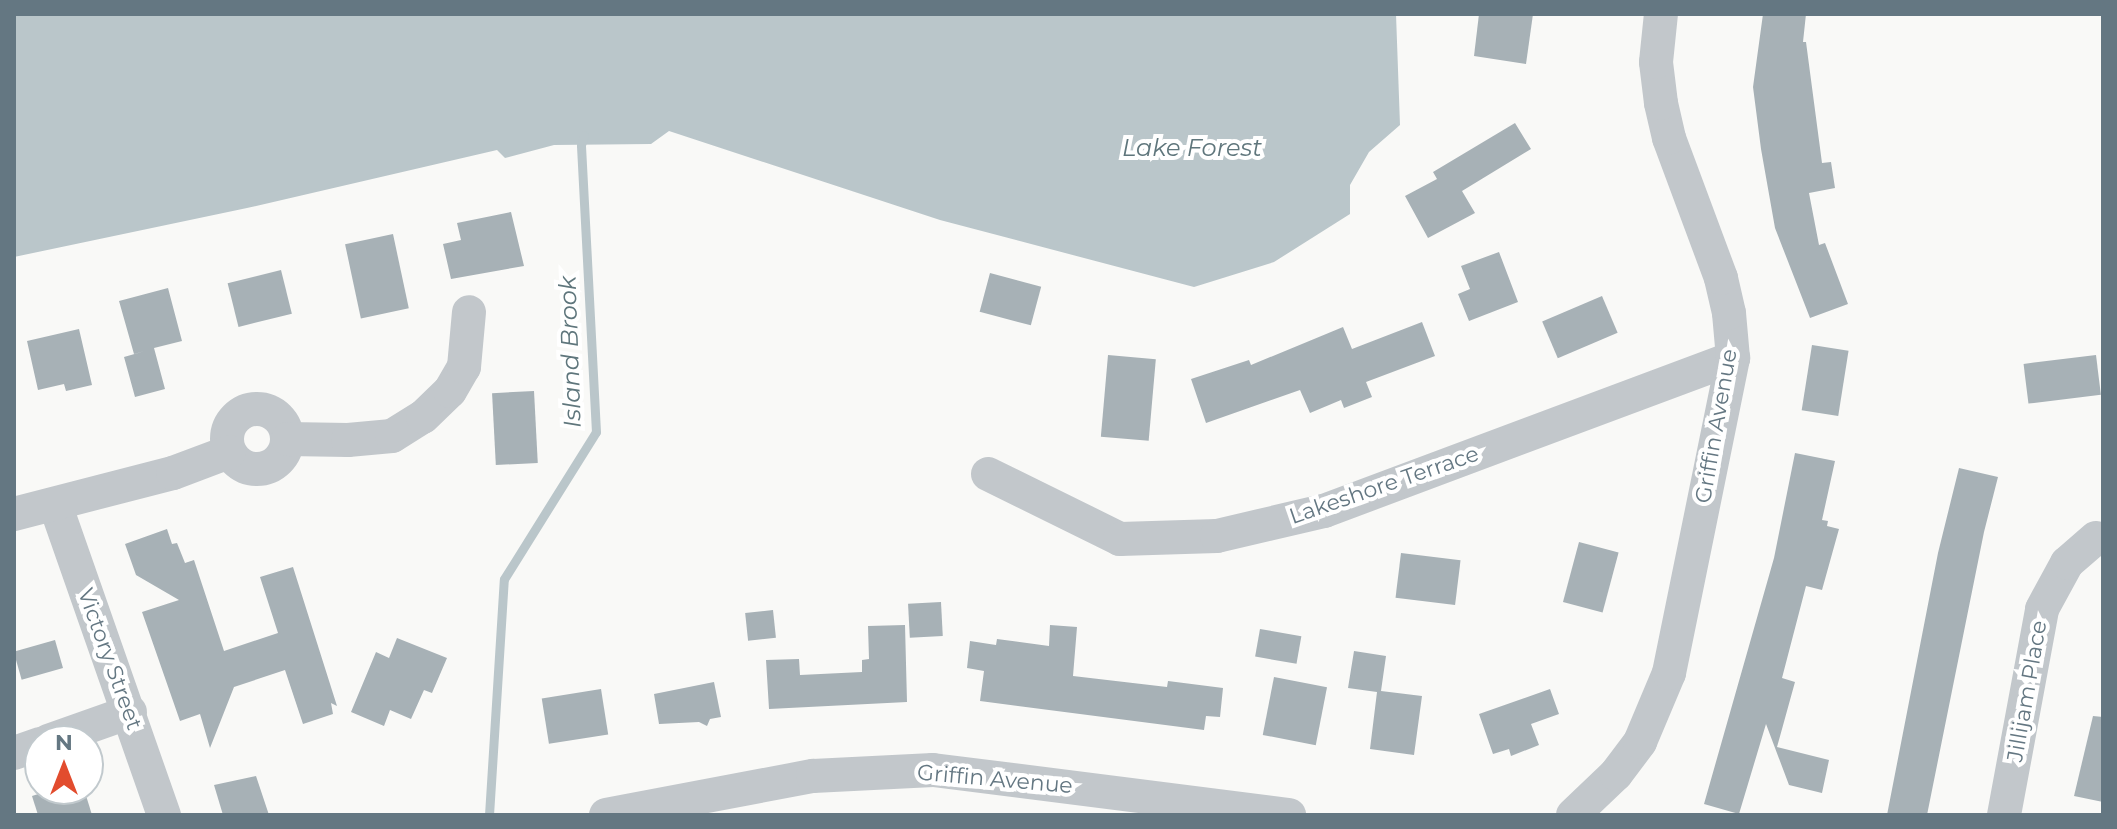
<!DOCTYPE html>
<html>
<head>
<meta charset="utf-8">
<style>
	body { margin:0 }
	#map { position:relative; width:2117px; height:829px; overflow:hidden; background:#f9f9f7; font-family:Montserrat,sans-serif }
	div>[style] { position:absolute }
	.water>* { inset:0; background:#bac6ca }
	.stream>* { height:9px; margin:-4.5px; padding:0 4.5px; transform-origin:4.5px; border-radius:4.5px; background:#bac6ca }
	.building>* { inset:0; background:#a7b1b6; transform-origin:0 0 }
	.minor>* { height:34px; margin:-17px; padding:0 17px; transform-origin:17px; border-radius:17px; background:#c2c7cb }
	.minor>.ring { margin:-17px; padding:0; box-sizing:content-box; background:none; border:34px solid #c2c7cb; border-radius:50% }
	span { translate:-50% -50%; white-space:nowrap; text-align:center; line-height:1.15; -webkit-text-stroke:8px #fff; paint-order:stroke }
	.street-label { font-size:22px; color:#647782 }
	.water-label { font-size:24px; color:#5f767c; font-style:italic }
	.frame { position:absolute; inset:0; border:16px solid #647782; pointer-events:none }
	.north { position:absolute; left:24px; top:725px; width:80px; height:80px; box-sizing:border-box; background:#fff; border:2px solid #c1c9cd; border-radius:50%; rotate:0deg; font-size:22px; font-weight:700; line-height:32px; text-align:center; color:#647782 }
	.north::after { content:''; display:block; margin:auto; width:28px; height:36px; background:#e24c2e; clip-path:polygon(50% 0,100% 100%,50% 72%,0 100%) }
</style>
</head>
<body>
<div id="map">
	<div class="water">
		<div style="clip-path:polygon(14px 14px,1396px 14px,1400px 125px,1369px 152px,1350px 185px,1350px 214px,1274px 262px,1194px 287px,940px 220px,669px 131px,651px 144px,554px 145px,505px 158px,497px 150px,247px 208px,14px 257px)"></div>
	</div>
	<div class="stream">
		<div style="left:489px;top:815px;width:236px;rotate:-86.4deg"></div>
		<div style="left:504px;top:579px;width:173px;rotate:-58deg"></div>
		<div style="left:596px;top:432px;width:287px;rotate:-93deg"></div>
		<div style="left:581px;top:145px;width:10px;rotate:-73deg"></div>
	</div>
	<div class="building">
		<div style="clip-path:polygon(1479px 14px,1533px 14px,1526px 64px,1474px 56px)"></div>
		<div style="clip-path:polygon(1763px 14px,1806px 14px,1803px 42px,1806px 42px,1822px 163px,1831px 162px,1835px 188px,1809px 193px,1819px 245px,1825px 243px,1848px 304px,1810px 318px,1775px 228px,1761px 149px,1753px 87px)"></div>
		<div style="clip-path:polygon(1515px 123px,1531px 149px,1462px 191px,1475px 213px,1428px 238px,1405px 196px,1437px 179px,1433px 172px)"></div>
		<div style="clip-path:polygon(511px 212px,524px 266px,451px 279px,443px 244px,461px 240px,457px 223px)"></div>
		<div style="left:393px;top:234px;width:76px;height:49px;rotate:78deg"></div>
		<div style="clip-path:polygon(1499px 252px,1518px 302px,1469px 321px,1458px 294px,1470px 289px,1461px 266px)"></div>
		<div style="left:281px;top:270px;width:45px;height:55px;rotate:76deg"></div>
		<div style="left:990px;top:273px;width:53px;height:40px;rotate:15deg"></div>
		<div style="clip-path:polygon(168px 288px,182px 341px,154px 348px,165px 389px,135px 397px,124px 357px,145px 351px,134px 354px,119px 301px)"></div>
		<div style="left:1602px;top:296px;width:40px;height:65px;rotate:67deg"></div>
		<div style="clip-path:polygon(1422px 322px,1435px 356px,1366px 382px,1372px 397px,1344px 408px,1341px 400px,1310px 413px,1300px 390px,1206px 423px,1191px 379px,1249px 360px,1251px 365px,1343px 327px,1352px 349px)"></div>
		<div style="clip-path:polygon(79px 329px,92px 385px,66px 391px,64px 384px,38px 390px,27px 341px)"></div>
		<div style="left:1812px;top:345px;width:37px;height:66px;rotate:9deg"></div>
		<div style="left:1108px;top:355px;width:48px;height:82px;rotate:5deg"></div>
		<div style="left:2096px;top:355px;width:40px;height:73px;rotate:83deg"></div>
		<div style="left:534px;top:391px;width:72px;height:42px;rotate:87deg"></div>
		<div style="clip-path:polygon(1795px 453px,1835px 461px,1822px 520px,1828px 521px,1827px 526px,1839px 529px,1822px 590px,1806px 586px,1782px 678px,1795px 682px,1777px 747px,1829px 760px,1822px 793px,1789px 785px,1766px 724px,1739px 814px,1704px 804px,1774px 558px)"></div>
		<div style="clip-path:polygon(1959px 468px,1998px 477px,1984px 532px,1927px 815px,1887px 815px,1938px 553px)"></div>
		<div style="clip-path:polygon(167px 529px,172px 544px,177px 543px,185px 563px,194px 560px,224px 651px,278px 633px,260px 577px,293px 567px,337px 706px,331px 703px,333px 714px,303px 724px,285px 670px,234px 687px,210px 748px,200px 714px,180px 721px,142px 612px,179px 600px,136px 575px,125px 544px)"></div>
		<div style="left:1579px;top:542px;width:41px;height:62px;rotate:15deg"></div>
		<div style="left:1401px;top:553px;width:60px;height:45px;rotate:7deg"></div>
		<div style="left:941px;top:602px;width:34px;height:33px;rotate:87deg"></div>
		<div style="left:773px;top:610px;width:28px;height:28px;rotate:84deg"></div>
		<div style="clip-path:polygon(905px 625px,907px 702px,769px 709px,766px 660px,799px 659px,800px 675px,862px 672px,862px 660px,869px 659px,868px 626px)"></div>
		<div style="clip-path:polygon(1050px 625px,1077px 627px,1073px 676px,1167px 687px,1168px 681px,1223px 688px,1220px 717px,1206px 716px,1204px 730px,980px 701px,984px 671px,967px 668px,970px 641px,996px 645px,997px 639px,1049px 646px)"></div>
		<div style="left:1260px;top:629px;width:42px;height:28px;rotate:10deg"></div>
		<div style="clip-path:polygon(397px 638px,447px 658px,432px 693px,424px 690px,411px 719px,390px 710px,384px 726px,351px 712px,376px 652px,389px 658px)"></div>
		<div style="left:55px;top:640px;width:29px;height:43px;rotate:74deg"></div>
		<div style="clip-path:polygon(1354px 651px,1386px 656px,1381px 691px,1422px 696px,1414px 755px,1370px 749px,1377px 692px,1348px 688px)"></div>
		<div style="left:1274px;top:677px;width:54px;height:59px;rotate:11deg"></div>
		<div style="clip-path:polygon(714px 682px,721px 717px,710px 719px,707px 726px,699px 722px,659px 724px,654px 694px)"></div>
		<div style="left:601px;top:689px;width:46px;height:60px;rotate:81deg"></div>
		<div style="clip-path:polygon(1550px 689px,1559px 714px,1531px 724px,1539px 745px,1511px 756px,1509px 749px,1493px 754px,1479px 714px)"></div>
		<div style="clip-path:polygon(2093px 716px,2103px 717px,2103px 802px,2074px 796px)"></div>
		<div style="clip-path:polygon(256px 776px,269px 815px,223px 815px,214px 785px)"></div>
		<div style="clip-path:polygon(54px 789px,84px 789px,92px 815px,38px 815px,32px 796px)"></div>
	</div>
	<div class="minor">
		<div class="ring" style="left:227px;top:409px;width:26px;height:26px"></div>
		<div style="left:288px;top:439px;width:60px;rotate:1deg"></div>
		<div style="left:348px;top:440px;width:44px;rotate:-5.2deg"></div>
		<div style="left:392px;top:436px;width:36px;rotate:-32deg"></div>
		<div style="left:423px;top:417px;width:37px;rotate:-44deg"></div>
		<div style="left:450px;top:391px;width:28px;rotate:-60deg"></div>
		<div style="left:464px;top:367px;width:55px;rotate:-84.8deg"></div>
		<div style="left:988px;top:474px;width:147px;rotate:26.2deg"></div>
		<div style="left:1120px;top:539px;width:97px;rotate:-1.8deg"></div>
		<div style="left:1217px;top:536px;width:110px;rotate:-13.2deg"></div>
		<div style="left:1324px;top:511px;width:437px;rotate:-20.5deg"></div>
		<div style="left:55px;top:504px;width:330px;rotate:70.7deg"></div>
		<div style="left:14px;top:514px;width:164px;rotate:-14.5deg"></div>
		<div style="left:173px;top:473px;width:60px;rotate:-20.6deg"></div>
		<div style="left:48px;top:741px;width:87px;rotate:-19.5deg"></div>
		<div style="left:14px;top:753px;width:28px;rotate:-19deg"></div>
		<div style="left:606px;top:815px;width:211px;rotate:-10.7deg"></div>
		<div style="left:813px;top:776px;width:120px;rotate:-2.9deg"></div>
		<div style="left:933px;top:770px;width:359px;rotate:7.2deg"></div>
		<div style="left:1573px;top:815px;width:59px;rotate:-43.6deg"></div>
		<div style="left:1616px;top:774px;width:40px;rotate:-53deg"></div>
		<div style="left:1640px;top:742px;width:75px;rotate:-67.2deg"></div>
		<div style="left:1669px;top:673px;width:321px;rotate:-78.5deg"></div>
		<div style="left:1733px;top:358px;width:45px;rotate:-95.1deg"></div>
		<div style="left:1729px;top:313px;width:36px;rotate:-103deg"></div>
		<div style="left:1721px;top:278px;width:149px;rotate:-110.4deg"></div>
		<div style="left:1669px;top:138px;width:36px;rotate:-103deg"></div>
		<div style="left:1661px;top:103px;width:41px;rotate:-97deg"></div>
		<div style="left:1656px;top:62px;width:48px;rotate:-84.1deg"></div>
		<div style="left:2004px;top:815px;width:209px;rotate:-79.5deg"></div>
		<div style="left:2042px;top:609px;width:52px;rotate:-61.5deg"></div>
		<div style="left:2067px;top:563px;width:38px;rotate:-41deg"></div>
	</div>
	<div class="street-label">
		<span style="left:1716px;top:426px;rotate:-80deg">Griffin Avenue</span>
		<span style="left:1384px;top:485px;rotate:-19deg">Lakeshore Terrace</span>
		<span style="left:110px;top:659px;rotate:70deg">Victory Street</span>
		<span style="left:2027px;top:691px;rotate:-80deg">Jillijam Place</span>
		<span style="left:995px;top:779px;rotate:5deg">Griffin Avenue</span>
	</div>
	<div class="water-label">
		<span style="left:1192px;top:148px">Lake Forest</span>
		<span style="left:570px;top:352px;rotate:-92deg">Island Brook</span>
	</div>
	<div class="frame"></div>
	<div class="north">N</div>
</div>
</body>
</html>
